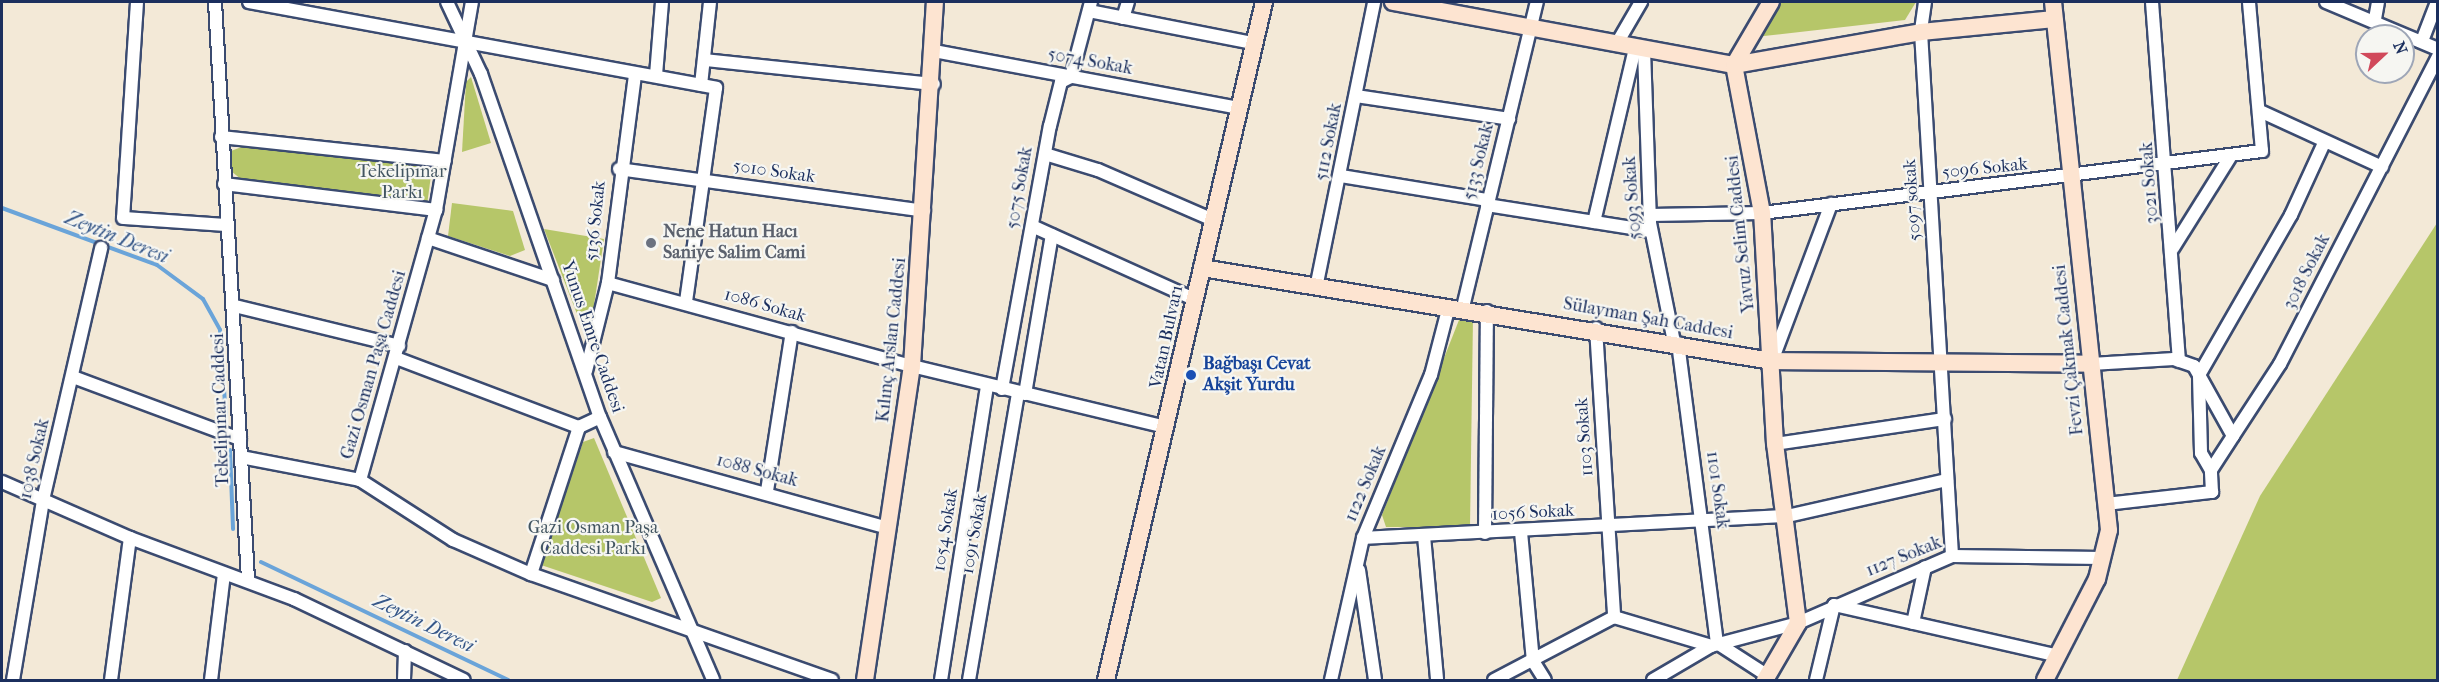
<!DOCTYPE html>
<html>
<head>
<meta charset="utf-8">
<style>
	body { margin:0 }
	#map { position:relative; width:2439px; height:682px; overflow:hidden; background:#f3e9d7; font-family:"IM FELL French Canon",serif }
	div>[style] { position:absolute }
	.green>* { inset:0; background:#b6c669 }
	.stream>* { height:4px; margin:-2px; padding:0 2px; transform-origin:2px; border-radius:2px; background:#6aa4d9 }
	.roads { filter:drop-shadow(2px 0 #3b4b70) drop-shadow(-2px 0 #3b4b70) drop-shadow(0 2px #3b4b70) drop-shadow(0 -2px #3b4b70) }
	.street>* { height:12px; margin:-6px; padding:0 6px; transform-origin:6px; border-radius:6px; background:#fff }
	.secondary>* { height:16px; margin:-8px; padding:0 8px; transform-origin:8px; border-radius:8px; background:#fde4d1 }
	.dots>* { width:16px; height:16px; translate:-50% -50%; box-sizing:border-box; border:3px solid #f6f6f2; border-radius:50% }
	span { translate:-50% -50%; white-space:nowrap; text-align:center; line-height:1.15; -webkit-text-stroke:4.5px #f6f6f2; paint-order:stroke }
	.street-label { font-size:18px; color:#1b2f5e }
	.park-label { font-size:18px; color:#425561 }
	.worship-label { font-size:18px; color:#5b616d; font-weight:700 }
	.left { translate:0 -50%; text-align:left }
	.transit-label { font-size:18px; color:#164399; font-weight:700 }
	.water-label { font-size:20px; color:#375889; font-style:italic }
	.frame { position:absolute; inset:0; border:3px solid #1b2f5e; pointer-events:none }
	.north { position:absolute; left:2355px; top:24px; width:60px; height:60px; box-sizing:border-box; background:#f6f6f2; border:2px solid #9ea6b7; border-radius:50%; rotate:68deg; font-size:16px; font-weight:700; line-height:24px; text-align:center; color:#1b2f5e }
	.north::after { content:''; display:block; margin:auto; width:21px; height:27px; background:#d1495b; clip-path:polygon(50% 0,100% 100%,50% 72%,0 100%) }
</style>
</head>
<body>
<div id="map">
	<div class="green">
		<div style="clip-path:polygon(1777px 2px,1916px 2px,1905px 20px,1755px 37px)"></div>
		<div style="clip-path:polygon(471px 77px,491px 143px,462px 152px,466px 82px)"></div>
		<div style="clip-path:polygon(244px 146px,432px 168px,427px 205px,242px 180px,231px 171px,231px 151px)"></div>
		<div style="clip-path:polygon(452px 203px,513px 211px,525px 250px,510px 256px,448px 236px)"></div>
		<div style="clip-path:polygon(2437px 223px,2437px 680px,2177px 680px,2260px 496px)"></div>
		<div style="clip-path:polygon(544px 229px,604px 239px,592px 318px,579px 319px)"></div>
		<div style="clip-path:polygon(1473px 317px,1470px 527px,1386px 527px,1382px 515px,1459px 320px)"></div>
		<div style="clip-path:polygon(594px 438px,661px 598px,652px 602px,541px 565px,583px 442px)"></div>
	</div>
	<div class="stream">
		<div style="left:2px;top:208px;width:165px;rotate:20.2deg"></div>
		<div style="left:157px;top:265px;width:57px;rotate:36.5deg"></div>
		<div style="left:203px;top:299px;width:35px;rotate:61deg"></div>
		<div style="left:220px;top:330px;width:87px;rotate:86.1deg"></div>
		<div style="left:230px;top:450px;width:79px;rotate:87.8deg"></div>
		<div style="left:261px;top:562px;width:274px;rotate:25.5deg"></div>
	</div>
	<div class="roads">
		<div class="street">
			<div style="left:137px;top:2px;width:216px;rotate:93.7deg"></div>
			<div style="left:123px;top:218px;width:104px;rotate:3.9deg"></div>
			<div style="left:215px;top:2px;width:579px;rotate:86.73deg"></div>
			<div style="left:249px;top:2px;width:475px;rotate:10.4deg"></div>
			<div style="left:716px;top:88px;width:216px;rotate:98deg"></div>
			<div style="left:447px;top:2px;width:80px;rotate:64.7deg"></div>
			<div style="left:481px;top:74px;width:363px;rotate:70.9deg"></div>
			<div style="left:600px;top:417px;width:286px;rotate:66.7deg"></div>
			<div style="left:1925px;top:2px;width:30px;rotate:98deg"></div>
			<div style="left:1921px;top:32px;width:525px;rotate:86.61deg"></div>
			<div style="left:2152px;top:2px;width:360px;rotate:85.7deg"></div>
			<div style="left:2326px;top:2px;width:121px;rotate:22.8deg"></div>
			<div style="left:1089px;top:11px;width:166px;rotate:11.1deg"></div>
			<div style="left:1123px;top:18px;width:17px;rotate:-73deg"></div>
			<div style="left:2375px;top:19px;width:17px;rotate:-80deg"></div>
			<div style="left:2422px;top:41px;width:42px;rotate:-69deg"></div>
			<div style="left:1616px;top:45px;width:50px;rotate:-59.8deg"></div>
			<div style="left:1644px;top:50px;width:173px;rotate:88deg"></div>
			<div style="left:1650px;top:223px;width:121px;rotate:78.6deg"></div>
			<div style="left:934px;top:51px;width:311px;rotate:10.6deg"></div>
			<div style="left:705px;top:60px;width:230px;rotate:6deg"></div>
			<div style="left:656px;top:75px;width:73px;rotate:-85.3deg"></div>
			<div style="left:701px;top:85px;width:83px;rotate:-83.8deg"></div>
			<div style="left:1356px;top:96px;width:155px;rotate:8.5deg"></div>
			<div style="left:2262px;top:112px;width:132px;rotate:24.6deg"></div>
			<div style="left:221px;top:137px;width:225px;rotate:6.1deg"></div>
			<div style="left:1045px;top:154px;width:55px;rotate:16.8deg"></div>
			<div style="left:1098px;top:170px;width:125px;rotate:23.5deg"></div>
			<div style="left:619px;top:169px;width:308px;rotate:7.8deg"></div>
			<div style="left:1341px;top:176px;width:149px;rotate:9.3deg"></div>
			<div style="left:224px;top:184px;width:214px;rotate:7deg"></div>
			<div style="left:1487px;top:205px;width:166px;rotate:9deg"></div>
			<div style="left:1650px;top:215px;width:112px;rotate:-1deg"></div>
			<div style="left:1762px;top:213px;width:504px;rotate:-7.07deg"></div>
			<div style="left:2262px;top:151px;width:150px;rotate:-95deg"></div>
			<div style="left:1594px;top:222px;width:179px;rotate:-76.7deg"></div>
			<div style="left:1032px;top:226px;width:180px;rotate:24.3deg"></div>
			<div style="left:428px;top:238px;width:132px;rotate:18.6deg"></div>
			<div style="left:2173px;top:248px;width:107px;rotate:-57.9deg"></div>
			<div style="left:608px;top:283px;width:315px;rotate:15.3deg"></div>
			<div style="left:912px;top:366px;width:262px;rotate:13.5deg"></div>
			<div style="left:1316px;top:288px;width:292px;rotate:-78.5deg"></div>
			<div style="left:235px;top:306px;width:169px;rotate:13.7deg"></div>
			<div style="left:1463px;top:307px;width:314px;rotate:-76.4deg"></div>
			<div style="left:1596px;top:328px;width:290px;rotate:86.4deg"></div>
			<div style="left:1678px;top:343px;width:303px;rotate:82.6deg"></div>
			<div style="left:396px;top:358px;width:196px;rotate:20.7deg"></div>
			<div style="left:579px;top:427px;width:23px;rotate:-25deg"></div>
			<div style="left:1772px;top:361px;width:168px;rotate:-69.4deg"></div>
			<div style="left:2091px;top:364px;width:83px;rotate:-3.4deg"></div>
			<div style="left:2174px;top:359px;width:21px;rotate:19deg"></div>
			<div style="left:2194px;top:366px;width:80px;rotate:60.9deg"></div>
			<div style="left:2233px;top:436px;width:86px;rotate:-56.9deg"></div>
			<div style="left:2280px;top:364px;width:345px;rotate:-62.8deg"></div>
			<div style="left:586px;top:371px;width:91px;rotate:-76deg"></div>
			<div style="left:608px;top:283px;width:211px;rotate:-82.6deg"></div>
			<div style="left:2199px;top:375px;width:185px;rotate:-60.1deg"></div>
			<div style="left:2291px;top:215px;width:79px;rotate:-65.4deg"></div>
			<div style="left:2199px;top:376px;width:77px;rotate:88.5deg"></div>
			<div style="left:2201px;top:453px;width:20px;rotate:60deg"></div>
			<div style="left:2211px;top:470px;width:40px;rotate:-57.1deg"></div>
			<div style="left:73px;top:377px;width:178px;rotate:20.4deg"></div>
			<div style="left:1002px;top:389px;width:267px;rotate:-79.7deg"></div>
			<div style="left:1050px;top:126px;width:45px;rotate:-76deg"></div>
			<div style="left:1061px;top:82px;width:11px;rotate:-27deg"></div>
			<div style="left:1071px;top:77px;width:78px;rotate:-75.1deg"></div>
			<div style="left:1025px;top:394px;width:161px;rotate:-80.4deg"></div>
			<div style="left:1775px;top:444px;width:172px;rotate:-8.4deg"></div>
			<div style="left:614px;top:452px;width:284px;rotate:15.5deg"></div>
			<div style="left:241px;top:457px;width:121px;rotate:10.9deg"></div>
			<div style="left:360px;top:480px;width:111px;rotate:32.8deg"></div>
			<div style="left:453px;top:540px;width:85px;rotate:23.6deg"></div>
			<div style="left:531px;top:574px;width:319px;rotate:19.4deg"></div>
			<div style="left:360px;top:480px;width:280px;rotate:-74.3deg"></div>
			<div style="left:436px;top:210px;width:211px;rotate:-80.2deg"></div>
			<div style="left:2px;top:482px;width:140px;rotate:23.6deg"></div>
			<div style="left:130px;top:538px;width:175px;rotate:20.4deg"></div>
			<div style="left:294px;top:599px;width:188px;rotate:25.5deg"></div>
			<div style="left:767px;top:491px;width:161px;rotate:-81.1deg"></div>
			<div style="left:2106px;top:504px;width:107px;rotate:-6.5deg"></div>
			<div style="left:2212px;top:492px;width:22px;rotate:-93deg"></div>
			<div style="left:1521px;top:532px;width:130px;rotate:84.7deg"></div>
			<div style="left:1533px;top:661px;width:22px;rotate:58deg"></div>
			<div style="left:1485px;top:533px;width:222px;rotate:-89.5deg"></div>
			<div style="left:1424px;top:536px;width:145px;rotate:84.8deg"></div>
			<div style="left:1363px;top:538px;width:425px;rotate:-3deg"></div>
			<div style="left:1787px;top:516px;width:164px;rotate:-12.7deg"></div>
			<div style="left:1359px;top:570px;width:111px;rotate:81.7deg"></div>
			<div style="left:531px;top:574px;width:155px;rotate:-71.9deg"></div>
			<div style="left:1614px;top:617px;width:101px;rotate:16.6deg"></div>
			<div style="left:1913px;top:623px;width:57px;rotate:-77.9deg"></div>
			<div style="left:1717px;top:643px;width:61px;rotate:32.9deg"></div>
			<div style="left:13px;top:680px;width:182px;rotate:-80.5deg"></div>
			<div style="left:43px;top:500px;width:259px;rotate:-77deg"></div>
			<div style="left:111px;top:680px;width:143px;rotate:-82.4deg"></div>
			<div style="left:211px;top:680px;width:107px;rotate:-83deg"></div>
			<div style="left:404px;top:680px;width:29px;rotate:-88deg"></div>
			<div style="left:941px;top:680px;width:299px;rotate:-81.1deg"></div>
			<div style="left:969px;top:680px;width:291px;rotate:-80.3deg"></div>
			<div style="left:1331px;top:680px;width:146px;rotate:-77.3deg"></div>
			<div style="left:1363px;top:538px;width:177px;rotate:-67.4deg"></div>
			<div style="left:1431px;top:375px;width:71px;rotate:-75.4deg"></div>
			<div style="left:1494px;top:680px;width:136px;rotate:-27.7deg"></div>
			<div style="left:1653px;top:680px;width:67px;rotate:-30.4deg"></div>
			<div style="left:1711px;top:646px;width:90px;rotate:-14.8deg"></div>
			<div style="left:1798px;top:623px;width:168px;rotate:-23.5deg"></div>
			<div style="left:1952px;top:556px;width:150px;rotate:0.8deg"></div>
			<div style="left:1816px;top:680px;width:77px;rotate:-76.5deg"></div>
			<div style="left:1834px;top:605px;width:230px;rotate:12.8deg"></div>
		</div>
		<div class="secondary">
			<div style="left:1393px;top:2px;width:347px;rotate:10.5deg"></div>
			<div style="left:1734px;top:65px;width:190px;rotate:-10deg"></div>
			<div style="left:1921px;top:32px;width:134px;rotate:-5.6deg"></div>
			<div style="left:1202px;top:268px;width:578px;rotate:9.27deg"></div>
			<div style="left:1772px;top:361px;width:319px;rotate:0.5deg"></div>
			<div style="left:865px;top:680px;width:317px;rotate:-81.5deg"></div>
			<div style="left:912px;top:366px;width:365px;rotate:-86.4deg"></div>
			<div style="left:1106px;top:680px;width:696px;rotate:-76.88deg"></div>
			<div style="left:1765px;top:680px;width:66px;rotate:-59.9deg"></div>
			<div style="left:1798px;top:623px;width:180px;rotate:-97.3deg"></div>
			<div style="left:1775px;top:444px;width:231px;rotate:-93.2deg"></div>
			<div style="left:1762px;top:213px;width:151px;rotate:-100.7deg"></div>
			<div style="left:1734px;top:65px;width:73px;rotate:-59.6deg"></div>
			<div style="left:2045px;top:680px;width:114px;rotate:-62.8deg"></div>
			<div style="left:2097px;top:579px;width:50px;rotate:-76.2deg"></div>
			<div style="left:2109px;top:530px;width:531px;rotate:-96.05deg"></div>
		</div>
	</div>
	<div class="dots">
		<div style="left:651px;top:243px;background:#6b7280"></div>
		<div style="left:1191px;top:375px;background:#1a4fb4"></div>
	</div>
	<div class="street-label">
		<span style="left:1090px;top:62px;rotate:10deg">5074 Sokak</span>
		<span style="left:1329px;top:142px;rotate:-79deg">5112 Sokak</span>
		<span style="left:1479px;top:162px;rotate:-76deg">5133 Sokak</span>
		<span style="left:1985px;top:169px;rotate:-6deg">5096 Sokak</span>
		<span style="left:774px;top:172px;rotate:8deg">5010 Sokak</span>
		<span style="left:2150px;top:183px;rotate:-94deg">3021 Sokak</span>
		<span style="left:1020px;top:188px;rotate:-80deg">5075 Sokak</span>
		<span style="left:1633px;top:198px;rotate:-94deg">5093 Sokak</span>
		<span style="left:1913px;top:200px;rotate:-94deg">5097 sokak</span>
		<span style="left:596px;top:221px;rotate:-84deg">5136 Sokak</span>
		<span style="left:1741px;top:234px;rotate:-96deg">Yavuz Selim Caddesi</span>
		<span style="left:2307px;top:272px;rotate:-63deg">3018 Sokak</span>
		<span style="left:765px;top:306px;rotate:16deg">1086 Sokak</span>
		<span style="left:1648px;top:319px;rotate:10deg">Sülayman Şah Caddesi</span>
		<span style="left:592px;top:337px;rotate:71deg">Yunus Emre Caddesi</span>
		<span style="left:1167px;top:337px;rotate:-78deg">Vatan Bulvarı</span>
		<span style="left:892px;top:340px;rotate:-84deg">Kılınç Arslan Caddesi</span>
		<span style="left:2069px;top:350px;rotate:-96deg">Fevzi Çakmak Caddesi</span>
		<span style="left:374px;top:365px;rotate:-74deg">Gazi Osman Paşa Caddesi</span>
		<span style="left:221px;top:410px;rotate:-92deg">Tekelipınar Caddesi</span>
		<span style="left:1585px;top:437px;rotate:-94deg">1103 Sokak</span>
		<span style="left:35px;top:459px;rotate:-77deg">1038 Sokak</span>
		<span style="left:757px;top:471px;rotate:15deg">1088 Sokak</span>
		<span style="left:1366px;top:484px;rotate:-67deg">1122 Sokak</span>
		<span style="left:1717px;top:490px;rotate:82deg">1101 Sokak</span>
		<span style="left:1533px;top:513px;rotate:-3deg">1056 Sokak</span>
		<span style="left:946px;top:530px;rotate:-81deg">1054 Sokak</span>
		<span style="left:975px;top:534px;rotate:-80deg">1091 Sokak</span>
		<span style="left:1904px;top:557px;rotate:-22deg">1127 Sokak</span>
	</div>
	<div class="park-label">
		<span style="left:402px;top:183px">Tekelipınar<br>Parkı</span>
		<span style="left:593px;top:539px">Gazi Osman Paşa<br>Caddesi Parkı</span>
	</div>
	<div class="worship-label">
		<span class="left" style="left:663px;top:243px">Nene Hatun Hacı<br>Saniye Salim Cami</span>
	</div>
	<div class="transit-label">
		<span class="left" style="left:1203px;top:375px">Bağbaşı Cevat<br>Akşit Yurdu</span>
	</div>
	<div class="water-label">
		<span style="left:117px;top:237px;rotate:22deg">Zeytin Deresi</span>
		<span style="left:424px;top:623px;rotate:26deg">Zeytin Deresi</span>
	</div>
	<div class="frame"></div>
	<div class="north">N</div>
</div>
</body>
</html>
